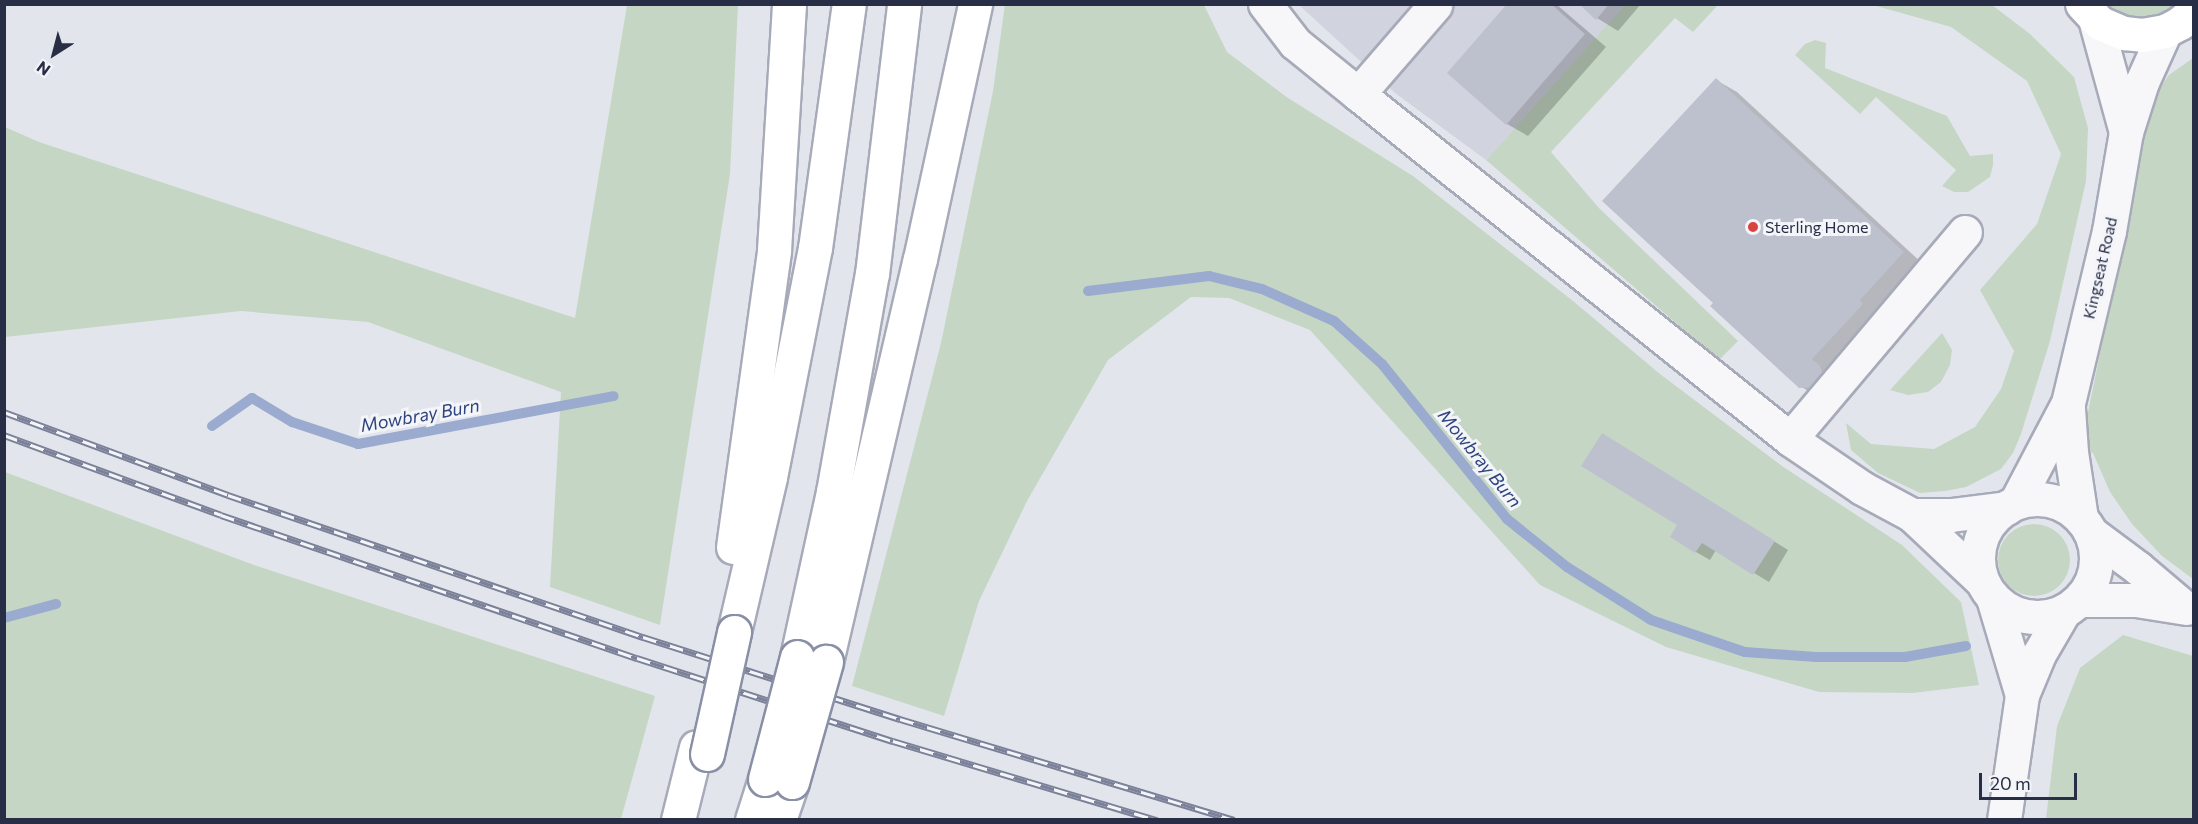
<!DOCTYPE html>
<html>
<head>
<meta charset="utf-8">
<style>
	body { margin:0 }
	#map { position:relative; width:2198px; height:824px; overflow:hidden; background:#e3e5ed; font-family:Commissioner,sans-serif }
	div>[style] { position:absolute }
	.built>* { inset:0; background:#d1d4df }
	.green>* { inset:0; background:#c5d7c4 }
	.round { border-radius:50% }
	.shadow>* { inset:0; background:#0003 }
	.stream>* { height:10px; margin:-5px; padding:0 5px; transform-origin:5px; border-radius:5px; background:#9babcf }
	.building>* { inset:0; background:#bdc0cd }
	.roads { filter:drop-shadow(2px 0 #a7aab8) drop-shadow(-2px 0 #a7aab8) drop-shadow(0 2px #a7aab8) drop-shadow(0 -2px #a7aab8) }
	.minor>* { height:33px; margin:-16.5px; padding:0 16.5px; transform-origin:16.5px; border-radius:16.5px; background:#f7f7fa }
	.minor>.ring { margin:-16.5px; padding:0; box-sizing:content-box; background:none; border:33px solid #f7f7fa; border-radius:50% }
	.major>* { height:33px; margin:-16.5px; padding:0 16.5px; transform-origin:16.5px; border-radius:16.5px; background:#fff }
	.highway>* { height:33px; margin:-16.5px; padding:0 16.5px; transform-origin:16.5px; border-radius:16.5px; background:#fff }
	.rail>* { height:7px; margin-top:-3.5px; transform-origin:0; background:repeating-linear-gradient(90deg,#f3f5f9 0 14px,#7b8198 0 28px); box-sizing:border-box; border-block:2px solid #7b8198 }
	.bridges { filter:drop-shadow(2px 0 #898fa5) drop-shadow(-2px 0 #898fa5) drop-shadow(0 2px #898fa5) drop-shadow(0 -2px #898fa5) }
	.highway-bridge>* { height:33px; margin:-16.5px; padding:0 16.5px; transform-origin:16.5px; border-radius:16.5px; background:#fff }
	.dots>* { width:16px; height:16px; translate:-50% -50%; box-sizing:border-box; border:3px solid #f3f5f9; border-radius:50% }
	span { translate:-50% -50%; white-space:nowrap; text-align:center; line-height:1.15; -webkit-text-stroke:6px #f3f5f9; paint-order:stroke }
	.poi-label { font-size:16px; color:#292e47 }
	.left { translate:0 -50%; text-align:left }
	.street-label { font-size:16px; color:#292e47 }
	.water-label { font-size:18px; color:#2f447f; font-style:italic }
	.frame { position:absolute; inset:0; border:6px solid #292e47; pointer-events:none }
	.north { position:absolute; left:24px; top:24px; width:60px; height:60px; -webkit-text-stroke:4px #f3f5f9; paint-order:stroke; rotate:216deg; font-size:16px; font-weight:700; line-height:24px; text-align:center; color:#292e47 }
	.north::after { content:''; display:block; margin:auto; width:21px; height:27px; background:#292e47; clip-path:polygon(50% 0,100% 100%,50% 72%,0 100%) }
	.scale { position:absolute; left:1979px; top:773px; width:98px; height:27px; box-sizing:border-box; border:3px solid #292e47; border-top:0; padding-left:8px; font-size:18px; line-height:21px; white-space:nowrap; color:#292e47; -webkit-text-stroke:4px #f3f5f9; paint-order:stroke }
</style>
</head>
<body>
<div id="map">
	<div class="built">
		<div style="clip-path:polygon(1299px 5px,1626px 5px,1486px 160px,1395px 93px)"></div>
	</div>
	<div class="green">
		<div style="clip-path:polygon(1005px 4px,1204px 5px,1227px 52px,1288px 98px,1413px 176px,1573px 301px,1660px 374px,1782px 466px,1902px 545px,1961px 602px,1979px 685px,1913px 693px,1819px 692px,1666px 647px,1540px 585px,1310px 330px,1229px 298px,1191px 297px,1108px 360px,1027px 501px,979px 601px,944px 716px,852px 686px,941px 343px,993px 91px)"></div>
		<div style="clip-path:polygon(1626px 4px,1718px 5px,1693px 32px,1675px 18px,1551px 152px,1599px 208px,1738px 341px,1719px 360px,1486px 160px)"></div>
		<div style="clip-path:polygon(627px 5px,738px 5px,730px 174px,660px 625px,550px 587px,561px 392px,368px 322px,241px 311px,5px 337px,5px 127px,39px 142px,575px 318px)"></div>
		<div style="clip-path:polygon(1873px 5px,1992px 5px,2030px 34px,2074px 77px,2088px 128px,2086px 181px,2050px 341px,2021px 434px,2013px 453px,2001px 469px,1966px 487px,1945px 491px,1920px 493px,1878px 473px,1851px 450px,1846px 423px,1871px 444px,1934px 449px,1975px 427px,2001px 389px,2014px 351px,1980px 290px,2037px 224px,2061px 154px,2027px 81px,1951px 27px)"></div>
		<div style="clip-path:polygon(2101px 5px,2180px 5px,2152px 21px,2117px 16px)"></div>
		<div style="clip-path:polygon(1815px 40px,1826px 43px,1825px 68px,1947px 116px,1970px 156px,1993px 154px,1993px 165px,1990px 177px,1968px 192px,1954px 192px,1942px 186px,1956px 170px,1876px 97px,1860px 114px,1795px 55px,1805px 44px)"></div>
		<div style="clip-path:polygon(2193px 58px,2193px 579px,2162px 556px,2132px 524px,2110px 492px,2093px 453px,2088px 451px,2086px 422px,2149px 114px,2158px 91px,2169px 75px)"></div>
		<div style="clip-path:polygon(1942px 333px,1952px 350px,1950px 365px,1941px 382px,1928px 392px,1908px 395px,1890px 390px)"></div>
		<div style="clip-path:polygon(5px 472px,257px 566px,655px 696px,621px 819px,5px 819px)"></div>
		<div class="round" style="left:1998px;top:524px;width:72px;height:72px"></div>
		<div style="clip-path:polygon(2123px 635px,2193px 656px,2193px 819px,2046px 819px,2057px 726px,2080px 668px)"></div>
	</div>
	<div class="shadow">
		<div style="clip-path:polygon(1509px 4px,1556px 4px,1606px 47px,1528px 136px,1507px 124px,1450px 73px)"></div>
		<div style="clip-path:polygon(1581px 4px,1641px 4px,1618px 31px,1597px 18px)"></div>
		<div style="clip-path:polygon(1716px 80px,1737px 92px,1924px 265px,1821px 399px,1800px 386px,1715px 303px)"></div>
		<div style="clip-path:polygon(1617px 443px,1788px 550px,1769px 582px,1716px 550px,1710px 560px,1696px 552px,1680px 525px)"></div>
	</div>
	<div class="stream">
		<div style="left:1088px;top:291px;width:122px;rotate:-7.1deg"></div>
		<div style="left:1209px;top:276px;width:55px;rotate:13.8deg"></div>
		<div style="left:1262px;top:289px;width:79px;rotate:24deg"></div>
		<div style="left:1334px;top:321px;width:64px;rotate:41.9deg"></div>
		<div style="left:1382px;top:364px;width:199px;rotate:51.1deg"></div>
		<div style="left:1507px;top:519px;width:77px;rotate:38.7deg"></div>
		<div style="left:1567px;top:567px;width:99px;rotate:32.2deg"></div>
		<div style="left:1651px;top:620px;width:99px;rotate:18.8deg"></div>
		<div style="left:1745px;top:652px;width:71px;rotate:4deg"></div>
		<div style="left:1816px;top:657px;width:89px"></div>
		<div style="left:1905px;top:657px;width:62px;rotate:-10.2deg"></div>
		<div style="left:212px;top:426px;width:49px;rotate:-35deg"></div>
		<div style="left:252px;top:398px;width:47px;rotate:31deg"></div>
		<div style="left:292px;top:422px;width:70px;rotate:18.4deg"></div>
		<div style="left:358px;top:444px;width:260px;rotate:-10.6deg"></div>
		<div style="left:4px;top:618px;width:54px;rotate:-15.1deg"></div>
	</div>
	<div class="building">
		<div style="clip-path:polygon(1507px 4px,1551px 4px,1585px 34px,1506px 125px,1447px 73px)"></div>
		<div style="clip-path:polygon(1579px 4px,1609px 4px,1596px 20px)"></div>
		<div style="clip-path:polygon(1716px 78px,1904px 252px,1860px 300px,1863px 304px,1812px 359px,1820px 366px,1822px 373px,1814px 387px,1799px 388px,1710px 306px,1713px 303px,1602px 201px)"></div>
		<div style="clip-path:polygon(1602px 433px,1775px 541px,1753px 575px,1702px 543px,1695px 553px,1670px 537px,1677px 525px,1581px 466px)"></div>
	</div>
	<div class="roads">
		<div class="minor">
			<div style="left:1265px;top:4px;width:49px;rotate:52.4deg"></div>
			<div style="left:1295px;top:43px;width:81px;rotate:39deg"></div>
			<div style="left:1358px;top:94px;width:553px;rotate:38.61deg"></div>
			<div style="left:1790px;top:439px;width:87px;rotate:34.2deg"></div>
			<div style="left:1862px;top:488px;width:57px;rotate:28.4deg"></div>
			<div style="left:1912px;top:515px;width:96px;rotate:43.3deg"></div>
			<div style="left:2095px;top:19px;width:117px;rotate:74.7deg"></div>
			<div style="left:1358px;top:94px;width:118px;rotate:-49.1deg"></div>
			<div style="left:2068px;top:408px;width:44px;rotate:86.1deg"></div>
			<div style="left:2071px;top:452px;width:67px;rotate:81.4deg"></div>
			<div style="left:1790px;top:439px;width:271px;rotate:-49.8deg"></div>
			<div class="ring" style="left:1978px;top:499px;width:85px;height:85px"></div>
			<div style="left:2016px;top:502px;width:112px;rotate:-62.3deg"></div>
			<div style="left:2068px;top:403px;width:177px;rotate:-76.6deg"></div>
			<div style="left:2109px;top:231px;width:100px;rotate:-80.3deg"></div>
			<div style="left:2126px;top:132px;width:52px;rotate:-72.3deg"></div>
			<div style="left:2142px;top:82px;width:56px;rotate:-65.7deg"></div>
			<div style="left:1912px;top:515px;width:39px"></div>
			<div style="left:1951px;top:515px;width:56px;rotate:-7.1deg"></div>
			<div style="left:2091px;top:533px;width:59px;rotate:36.7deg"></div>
			<div style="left:2138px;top:568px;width:60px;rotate:40.3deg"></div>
			<div style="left:1993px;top:598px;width:101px;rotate:73.4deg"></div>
			<div style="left:2080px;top:600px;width:56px"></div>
			<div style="left:2136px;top:600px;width:51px;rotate:9.1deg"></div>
			<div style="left:2004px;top:820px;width:126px;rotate:-81.8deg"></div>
			<div style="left:2022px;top:695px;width:44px;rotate:-67.5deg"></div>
			<div style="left:2039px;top:654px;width:50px;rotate:-59.8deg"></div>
		</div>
		<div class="major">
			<div style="left:2082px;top:4px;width:26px;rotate:47deg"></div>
			<div style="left:2100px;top:23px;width:26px;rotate:23deg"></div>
			<div style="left:2124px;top:33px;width:18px;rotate:6deg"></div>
			<div style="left:2142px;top:35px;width:23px;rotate:-10deg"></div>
			<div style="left:2165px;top:31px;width:17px;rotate:-28deg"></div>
			<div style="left:2180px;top:23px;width:18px;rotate:-41deg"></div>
		</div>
		<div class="highway">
			<div style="left:733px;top:547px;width:300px;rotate:-82.1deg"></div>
			<div style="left:774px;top:250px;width:246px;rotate:-86.5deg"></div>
			<div style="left:734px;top:632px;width:159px;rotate:-76.9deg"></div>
			<div style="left:770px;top:477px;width:233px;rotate:-78.9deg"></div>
			<div style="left:815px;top:248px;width:246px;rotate:-82.1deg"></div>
			<div style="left:797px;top:657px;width:169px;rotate:-77.7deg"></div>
			<div style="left:833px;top:492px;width:221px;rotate:-79.9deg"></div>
			<div style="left:872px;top:274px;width:272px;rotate:-83.2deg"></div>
			<div style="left:826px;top:662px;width:414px;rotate:-76.9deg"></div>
			<div style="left:920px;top:259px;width:261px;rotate:-77.8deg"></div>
			<div style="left:678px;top:820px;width:75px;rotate:-76.1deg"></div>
			<div style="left:752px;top:820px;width:43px;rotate:-72.4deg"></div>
			<div style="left:779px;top:820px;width:40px;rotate:-71.1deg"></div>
		</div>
	</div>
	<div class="rail">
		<div style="left:4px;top:412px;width:239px;rotate:20.3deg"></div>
		<div style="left:228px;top:495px;width:439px;rotate:18.9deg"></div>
		<div style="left:643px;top:637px;width:270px;rotate:17.7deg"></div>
		<div style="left:900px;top:719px;width:349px;rotate:16.8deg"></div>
		<div style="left:4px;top:435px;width:231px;rotate:20.2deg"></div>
		<div style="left:221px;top:515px;width:440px;rotate:19deg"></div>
		<div style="left:637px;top:658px;width:269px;rotate:18deg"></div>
		<div style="left:893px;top:741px;width:276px;rotate:16.7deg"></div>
	</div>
	<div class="bridges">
		<div class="highway-bridge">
			<div style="left:707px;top:754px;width:125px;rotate:-77.5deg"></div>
			<div style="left:765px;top:779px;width:126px;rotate:-75.3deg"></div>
			<div style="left:792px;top:782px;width:125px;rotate:-74.2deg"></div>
		</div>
	</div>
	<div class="dots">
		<div style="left:1753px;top:227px;background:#db433e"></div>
	</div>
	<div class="poi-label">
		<span class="left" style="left:1765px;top:227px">Sterling Home</span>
	</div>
	<div class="street-label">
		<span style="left:2100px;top:268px;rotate:-77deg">Kingseat Road</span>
	</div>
	<div class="water-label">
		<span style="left:420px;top:415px;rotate:-10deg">Mowbray Burn</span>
		<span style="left:1480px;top:458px;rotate:51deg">Mowbray Burn</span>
	</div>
	<div class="frame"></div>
	<div class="north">N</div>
	<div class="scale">20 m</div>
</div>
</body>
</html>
